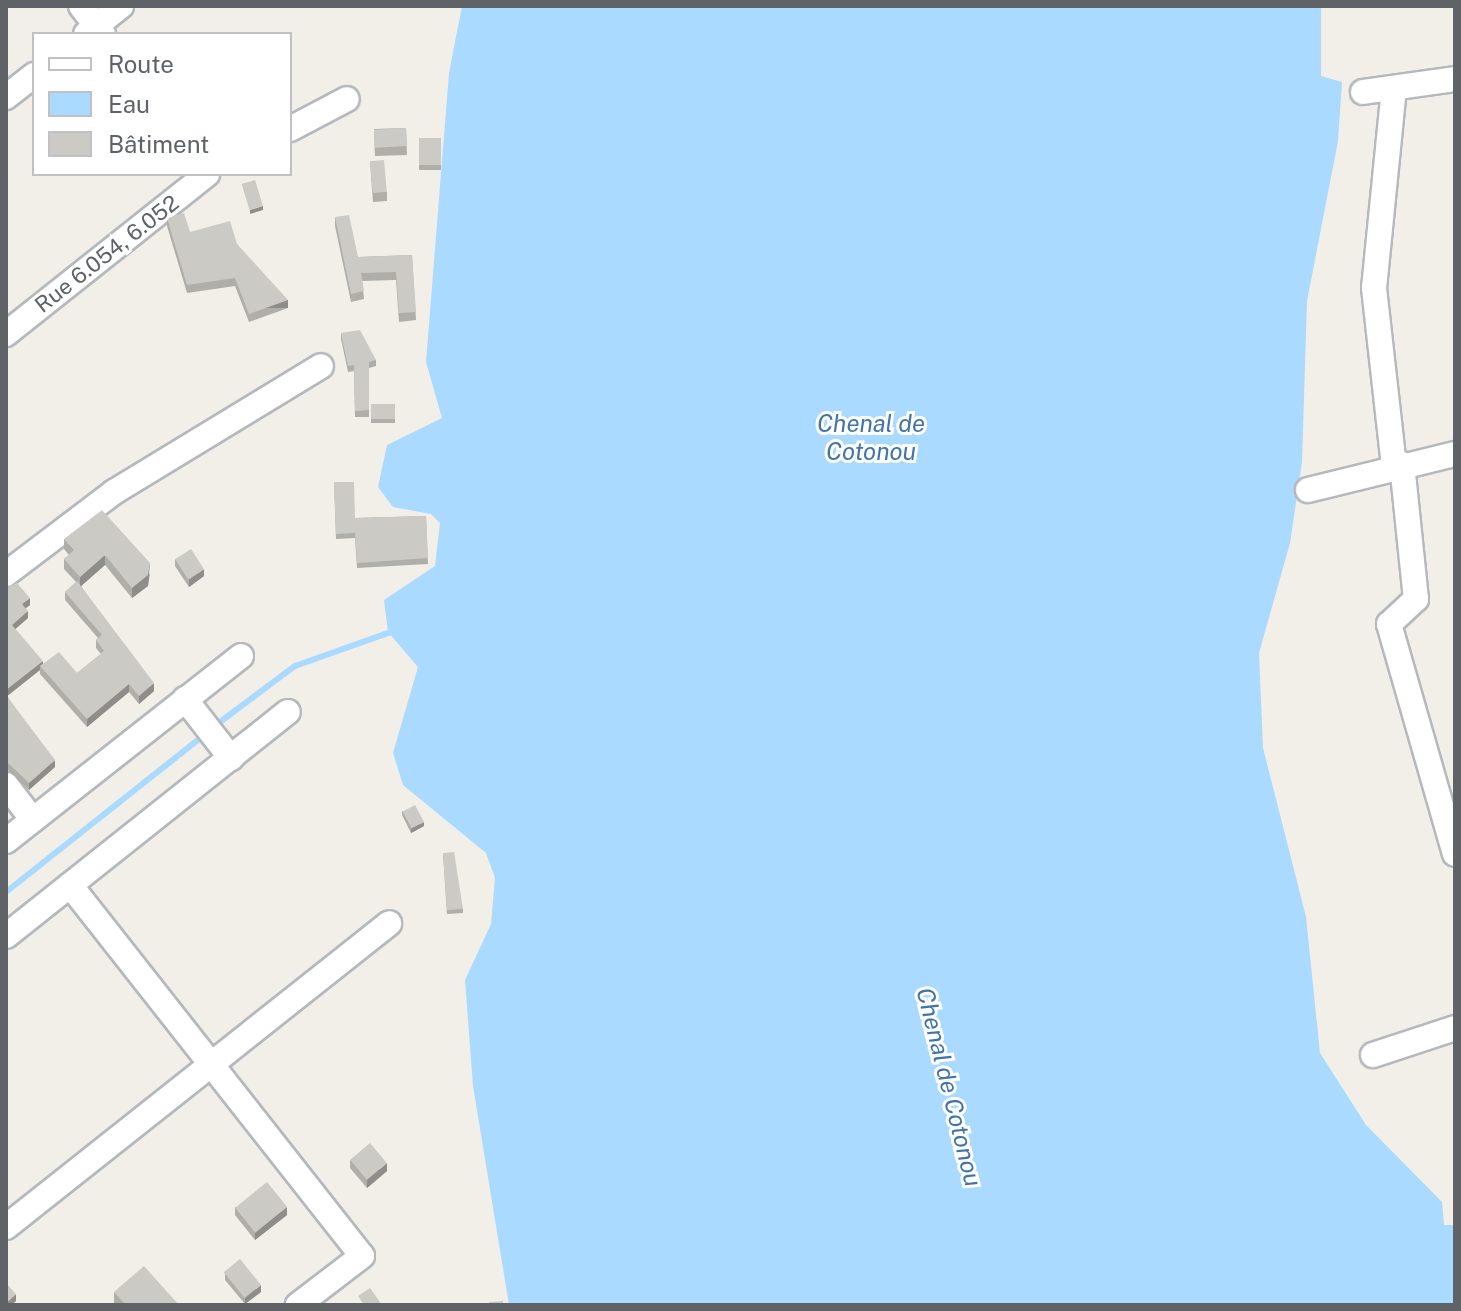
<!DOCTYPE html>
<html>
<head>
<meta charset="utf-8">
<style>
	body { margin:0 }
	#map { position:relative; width:1461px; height:1311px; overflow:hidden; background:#f1efe8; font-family:"Public Sans",sans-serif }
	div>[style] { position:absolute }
	.water>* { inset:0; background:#aadaff }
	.stream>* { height:6px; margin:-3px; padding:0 3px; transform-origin:3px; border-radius:3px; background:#aadaff }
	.roads { filter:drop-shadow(2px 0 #b5b8bc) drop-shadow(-2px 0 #b5b8bc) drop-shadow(0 2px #b5b8bc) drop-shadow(0 -2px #b5b8bc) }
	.minor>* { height:24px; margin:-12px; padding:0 12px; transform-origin:12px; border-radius:12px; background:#fff }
	.wall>* { inset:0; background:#afaea9; transform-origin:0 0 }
	.shaded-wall>* { inset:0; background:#8f8d8a; transform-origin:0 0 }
	.building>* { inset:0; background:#cccac5; transform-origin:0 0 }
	span { translate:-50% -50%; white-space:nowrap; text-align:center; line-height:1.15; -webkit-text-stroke:6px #fff; paint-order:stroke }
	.street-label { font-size:22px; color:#5f6368 }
	.water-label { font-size:24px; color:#4174aa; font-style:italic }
	.frame { position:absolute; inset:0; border:8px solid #5f6368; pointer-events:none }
	.legend { position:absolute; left:32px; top:32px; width:260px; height:144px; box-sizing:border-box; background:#fff; border:2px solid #bfc1c3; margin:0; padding:10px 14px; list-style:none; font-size:24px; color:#5f6368 }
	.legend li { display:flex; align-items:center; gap:16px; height:40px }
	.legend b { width:40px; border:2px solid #bfc1c3 }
</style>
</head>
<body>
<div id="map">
	<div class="water">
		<div style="clip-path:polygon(462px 6px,1321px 6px,1321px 76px,1342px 82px,1338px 141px,1307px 301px,1302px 462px,1290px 543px,1259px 653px,1263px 748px,1306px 917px,1320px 1053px,1366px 1125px,1442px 1202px,1444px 1225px,1455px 1225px,1455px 1305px,509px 1305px,473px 1086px,465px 980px,491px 924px,495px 878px,486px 853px,403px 785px,393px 753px,418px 667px,388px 632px,384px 600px,435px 566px,440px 523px,431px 514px,393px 507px,378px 487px,387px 445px,442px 418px,426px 362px,449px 73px)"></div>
	</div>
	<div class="stream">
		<div style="left:212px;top:728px;width:104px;rotate:-36.8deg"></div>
		<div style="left:295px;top:666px;width:105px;rotate:-19.5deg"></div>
		<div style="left:6px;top:892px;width:253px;rotate:-38.4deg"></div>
	</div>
	<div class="roads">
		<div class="minor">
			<div style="left:81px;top:6px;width:36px;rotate:52deg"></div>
			<div style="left:86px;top:34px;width:45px;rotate:-38.7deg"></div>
			<div style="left:1394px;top:88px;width:201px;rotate:95.7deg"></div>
			<div style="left:1374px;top:288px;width:178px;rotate:83.6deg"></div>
			<div style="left:1363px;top:92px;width:93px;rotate:-8deg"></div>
			<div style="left:6px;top:97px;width:36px;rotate:-38deg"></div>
			<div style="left:290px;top:129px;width:64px;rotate:-27.8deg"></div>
			<div style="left:6px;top:334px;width:257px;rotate:-38.5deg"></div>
			<div style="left:1402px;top:464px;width:136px;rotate:84.1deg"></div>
			<div style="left:1416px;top:599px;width:37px;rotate:137deg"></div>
			<div style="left:1389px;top:624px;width:239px;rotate:74deg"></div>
			<div style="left:1308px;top:490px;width:151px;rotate:-13.8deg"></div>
			<div style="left:6px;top:574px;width:136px;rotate:-37.2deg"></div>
			<div style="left:114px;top:492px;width:242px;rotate:-31.3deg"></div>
			<div style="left:185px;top:699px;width:75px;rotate:52.1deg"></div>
			<div style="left:6px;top:785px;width:44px;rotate:52.4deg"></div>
			<div style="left:6px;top:841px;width:299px;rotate:-38.2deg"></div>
			<div style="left:70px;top:885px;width:472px;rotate:51.8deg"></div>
			<div style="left:362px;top:1256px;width:81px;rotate:142.6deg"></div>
			<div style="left:6px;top:936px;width:360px;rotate:-38.5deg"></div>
			<div style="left:1373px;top:1055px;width:86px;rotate:-18.2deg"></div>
			<div style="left:6px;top:1227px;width:489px;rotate:-38.4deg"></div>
		</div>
	</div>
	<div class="wall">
		<div style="left:406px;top:128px;width:27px;height:32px;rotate:88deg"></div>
		<div style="left:441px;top:138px;width:32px;height:22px;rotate:90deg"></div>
		<div style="clip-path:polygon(370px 161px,387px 192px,387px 201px,373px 202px)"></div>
		<div style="clip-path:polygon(335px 217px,358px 257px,412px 255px,416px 320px,399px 322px,396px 280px,362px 281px,364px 299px,351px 302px,335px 226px)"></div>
		<div style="clip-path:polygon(167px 218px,190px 232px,237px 244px,288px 308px,249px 322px,235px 286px,187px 293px,167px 226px)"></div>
		<div style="clip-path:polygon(341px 333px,376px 360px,376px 366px,369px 368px,369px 417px,355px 417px,354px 371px,348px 372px,341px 339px)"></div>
		<div style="left:371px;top:404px;width:24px;height:19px"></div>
		<div style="clip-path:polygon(334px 482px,355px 518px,426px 516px,428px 564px,357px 568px,355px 538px,336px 539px)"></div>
		<div style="clip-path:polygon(64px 539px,150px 574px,148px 586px,132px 598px,105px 565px,81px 586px,154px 691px,139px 704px,129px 692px,87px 727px,40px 674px,40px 670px,7px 696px,55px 767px,29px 790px,6px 768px,6px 588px,30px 605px,26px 608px,28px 618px,15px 629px,43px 664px,77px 673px,101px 654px,96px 648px,96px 640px,98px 638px,65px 600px,65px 592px,76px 582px,64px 569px,64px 559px,69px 555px,64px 549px)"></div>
		<div style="clip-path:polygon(175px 559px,204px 576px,189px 587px,175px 566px)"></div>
		<div style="clip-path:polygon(402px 811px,424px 826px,411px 833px,402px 815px)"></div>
		<div style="clip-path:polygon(443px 853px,463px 909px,463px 913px,447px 914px)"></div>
		<div style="clip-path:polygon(350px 1160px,387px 1171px,367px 1188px,350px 1168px)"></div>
		<div style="clip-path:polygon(235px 1207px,287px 1215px,255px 1240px,235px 1215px)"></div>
		<div style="clip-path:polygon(225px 1273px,261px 1292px,245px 1304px,225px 1280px)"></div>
		<div style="clip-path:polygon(114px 1292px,179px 1305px,115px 1305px,114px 1304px)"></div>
	</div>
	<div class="shaded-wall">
		<div style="clip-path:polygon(263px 206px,263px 210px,250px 214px,250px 210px)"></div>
		<div style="left:288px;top:300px;width:8px;height:41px;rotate:90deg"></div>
		<div style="clip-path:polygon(105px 555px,105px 565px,80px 587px,80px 577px)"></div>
		<div style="clip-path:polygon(150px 563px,148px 586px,132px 598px,132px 588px)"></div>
		<div style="clip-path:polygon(204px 569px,204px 576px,189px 587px,189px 580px)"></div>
		<div style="clip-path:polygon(30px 598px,30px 605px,22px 611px,22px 604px)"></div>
		<div style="clip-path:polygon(28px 611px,28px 618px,12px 632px,12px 625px)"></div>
		<div style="clip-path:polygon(43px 661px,43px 668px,40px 666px,40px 670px,6px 697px,6px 690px)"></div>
		<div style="clip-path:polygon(154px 683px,154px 691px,139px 704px,139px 696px)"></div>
		<div style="clip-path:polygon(129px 684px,129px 692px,87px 727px,87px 719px)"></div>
		<div style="clip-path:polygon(55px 760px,55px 767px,29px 790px,29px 783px)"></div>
		<div style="clip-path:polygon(424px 822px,424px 826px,411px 833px,411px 829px)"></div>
		<div style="clip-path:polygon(387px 1163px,387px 1171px,367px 1188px,367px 1180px)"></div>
		<div style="clip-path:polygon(287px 1207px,287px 1215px,255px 1240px,255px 1231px)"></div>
		<div style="clip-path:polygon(261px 1285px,261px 1292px,245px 1304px,245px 1298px)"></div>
		<div style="clip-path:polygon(16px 1294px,16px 1301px,12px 1305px,6px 1305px,6px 1303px)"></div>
	</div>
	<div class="building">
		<div style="left:406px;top:128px;width:18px;height:32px;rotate:87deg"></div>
		<div style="left:441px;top:138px;width:27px;height:22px;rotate:90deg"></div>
		<div style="left:384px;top:160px;width:32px;height:14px;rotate:85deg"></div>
		<div style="left:255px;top:180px;width:27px;height:14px;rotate:73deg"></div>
		<div style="clip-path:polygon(184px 213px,190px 232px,230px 221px,237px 244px,288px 300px,249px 314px,235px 278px,187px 285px,167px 218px)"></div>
		<div style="clip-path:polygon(349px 215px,358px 257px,412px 255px,416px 312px,399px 313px,396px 272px,361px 273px,364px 291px,351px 294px,335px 217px)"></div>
		<div style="clip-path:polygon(360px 330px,376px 360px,369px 362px,369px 410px,355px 411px,354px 365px,348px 366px,341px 333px)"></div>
		<div style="left:371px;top:404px;width:24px;height:15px"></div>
		<div style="clip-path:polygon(334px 482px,354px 482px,355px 518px,426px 516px,428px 558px,357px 563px,355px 533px,336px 534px)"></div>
		<div style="clip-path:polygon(102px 510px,150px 563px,148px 575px,132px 588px,105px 555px,80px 577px,64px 559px,74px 550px,64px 539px)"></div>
		<div style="left:191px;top:549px;width:24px;height:19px;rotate:57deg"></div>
		<div style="clip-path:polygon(77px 581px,154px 683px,139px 696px,129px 684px,87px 719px,40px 666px,59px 652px,77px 673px,104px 651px,96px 640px,102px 635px,65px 592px)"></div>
		<div style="clip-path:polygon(17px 583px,30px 598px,22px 604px,28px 611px,12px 625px,43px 661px,6px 690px,6px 588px)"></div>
		<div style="clip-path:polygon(6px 695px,55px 760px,29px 783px,6px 761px)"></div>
		<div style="left:415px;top:805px;width:19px;height:14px;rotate:62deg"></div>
		<div style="clip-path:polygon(454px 852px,463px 909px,447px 910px,443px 853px)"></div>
		<div style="left:370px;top:1143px;width:26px;height:26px;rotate:50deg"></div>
		<div style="left:267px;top:1182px;width:32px;height:41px;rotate:51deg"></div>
		<div style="left:240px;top:1259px;width:33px;height:21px;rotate:51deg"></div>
		<div style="clip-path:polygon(144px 1266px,179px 1305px,122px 1305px,124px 1303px,114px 1292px)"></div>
		<div style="clip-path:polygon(6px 1283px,16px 1294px,6px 1303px)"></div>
		<div style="clip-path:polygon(370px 1288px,382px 1305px,364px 1305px,358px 1296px)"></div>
		<div style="clip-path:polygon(503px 1301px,503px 1305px,489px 1305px,489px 1302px)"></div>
	</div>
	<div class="street-label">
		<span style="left:107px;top:254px;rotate:-38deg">Rue 6.054, 6.052</span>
	</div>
	<div class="water-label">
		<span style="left:871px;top:438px">Chenal de<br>Cotonou</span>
		<span style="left:949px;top:1087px;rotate:76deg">Chenal de Cotonou</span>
	</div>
	<div class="frame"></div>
	<ul class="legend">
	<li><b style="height:10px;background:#fff"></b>Route</li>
	<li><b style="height:22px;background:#aadaff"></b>Eau</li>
	<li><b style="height:22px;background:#cccac5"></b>Bâtiment</li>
	</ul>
</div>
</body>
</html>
